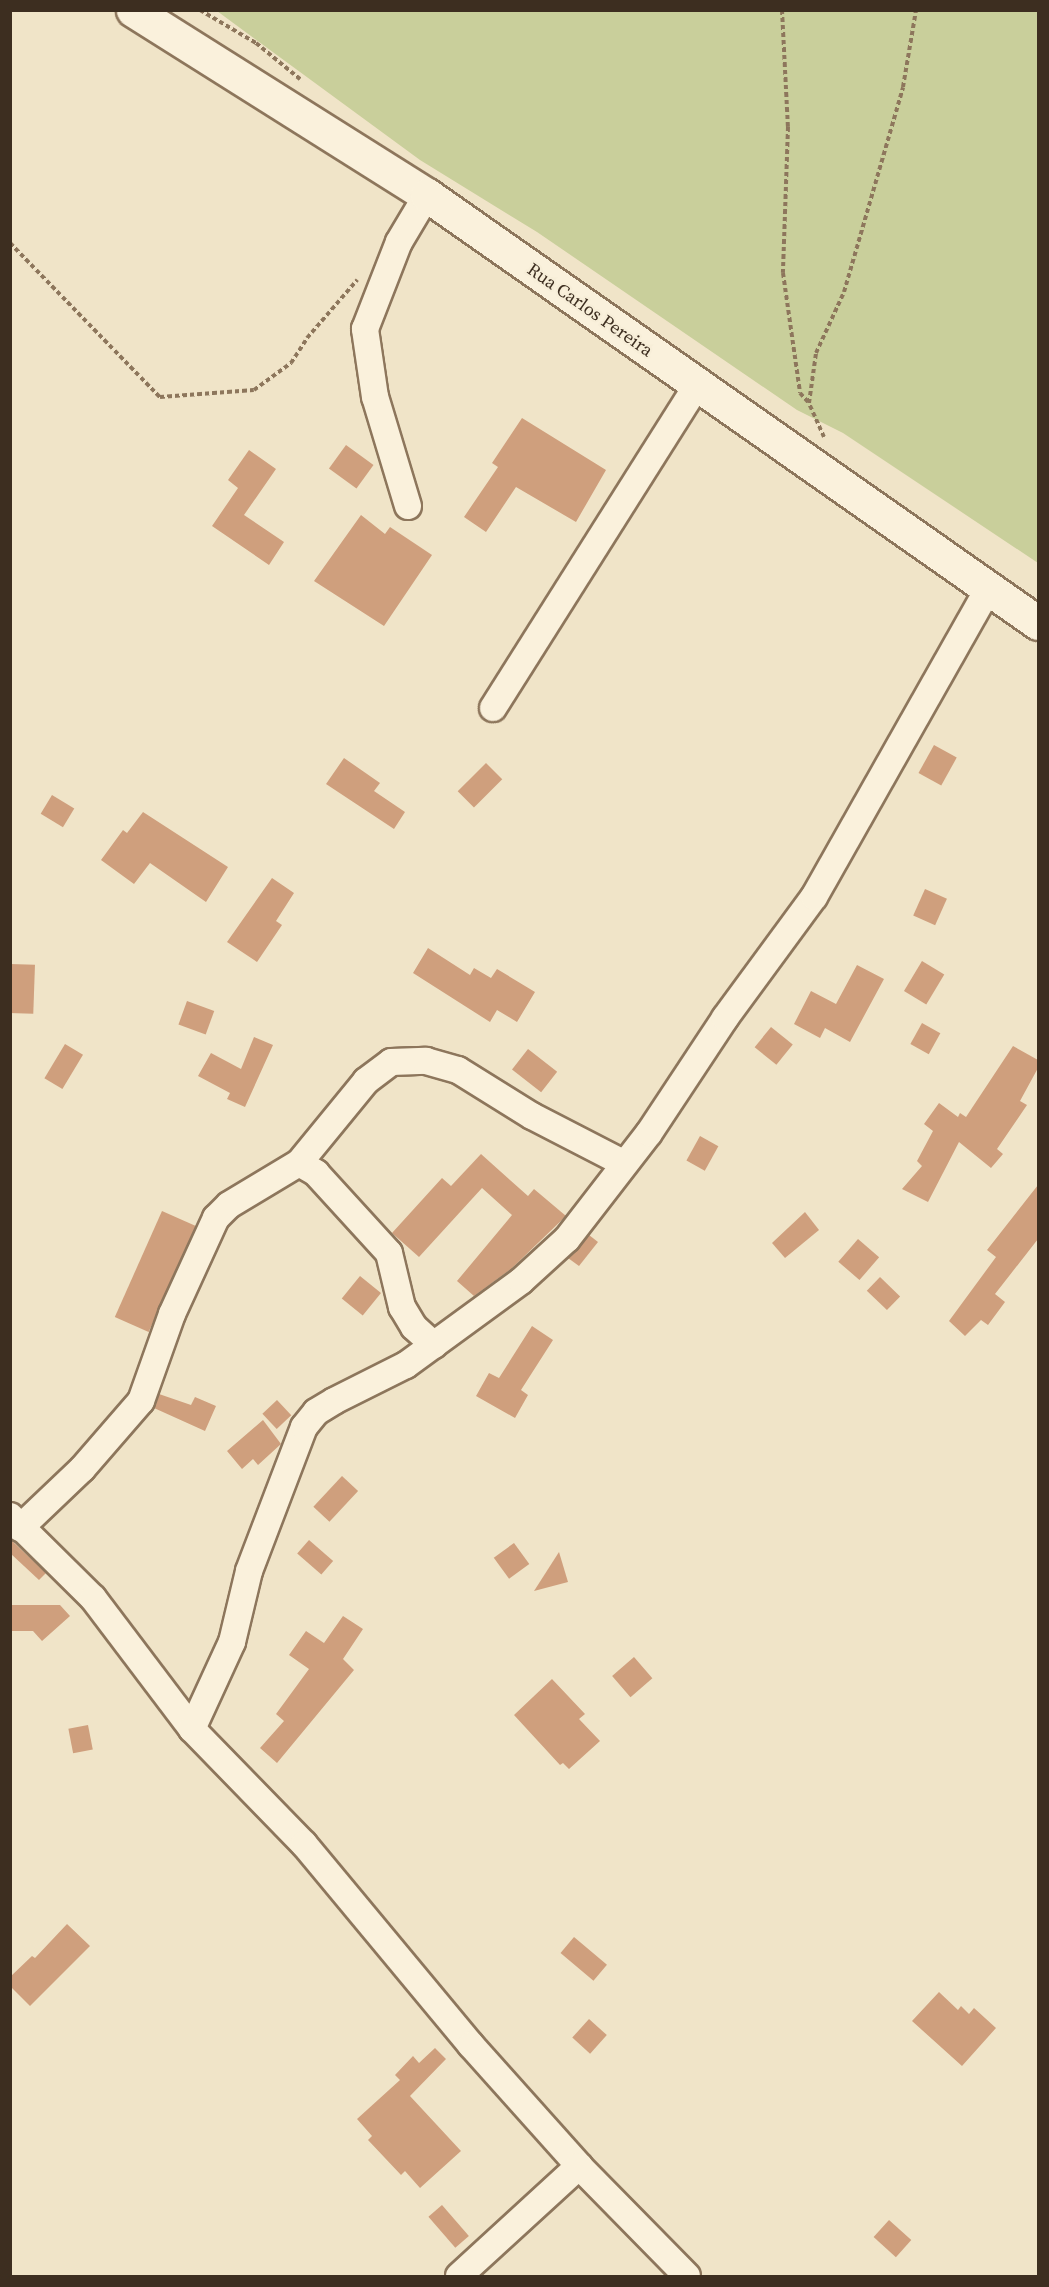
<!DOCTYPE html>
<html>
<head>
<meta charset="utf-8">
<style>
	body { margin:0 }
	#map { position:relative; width:1049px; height:2287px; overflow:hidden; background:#f0e4c8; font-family:"Source Serif 4",serif }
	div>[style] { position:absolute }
	.green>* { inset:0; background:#c9cf9b }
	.building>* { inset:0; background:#cf9f7d; transform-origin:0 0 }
	.path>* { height:4px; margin-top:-2px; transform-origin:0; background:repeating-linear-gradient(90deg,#8d765c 0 4.5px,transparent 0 7.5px) }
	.roads { filter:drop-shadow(2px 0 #8d765c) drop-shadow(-2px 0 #8d765c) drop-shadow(0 2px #8d765c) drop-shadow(0 -2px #8d765c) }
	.minor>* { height:26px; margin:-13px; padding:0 13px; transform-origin:13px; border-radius:13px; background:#faf1dc }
	.secondary>* { height:33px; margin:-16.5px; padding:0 16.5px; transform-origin:16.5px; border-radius:16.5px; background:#faf1dc }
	span { translate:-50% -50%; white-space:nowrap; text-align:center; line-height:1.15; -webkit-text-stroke:4.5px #f7eed8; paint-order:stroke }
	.street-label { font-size:18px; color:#3d2e20 }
	.frame { position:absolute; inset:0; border:12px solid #3d2e20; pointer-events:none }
</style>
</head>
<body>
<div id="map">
	<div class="green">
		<div style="clip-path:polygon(217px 11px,1038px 11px,1038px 563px,843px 433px,797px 410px,537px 232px,420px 160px)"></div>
	</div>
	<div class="building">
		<div style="clip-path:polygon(522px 418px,606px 470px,576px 522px,516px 487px,486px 532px,464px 517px,498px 467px,492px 463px)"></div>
		<div style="left:346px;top:445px;width:34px;height:29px;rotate:36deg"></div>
		<div style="clip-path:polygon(249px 450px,276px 469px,244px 515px,284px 542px,269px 565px,212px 526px,238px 488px,228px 480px)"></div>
		<div style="clip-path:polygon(361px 515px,385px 534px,390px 527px,432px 555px,384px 626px,314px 581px)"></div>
		<div style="left:934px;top:745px;width:26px;height:32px;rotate:29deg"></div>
		<div style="clip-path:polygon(344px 758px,380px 783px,374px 791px,405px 812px,394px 829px,326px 784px)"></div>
		<div style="left:486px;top:763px;width:23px;height:40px;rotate:45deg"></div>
		<div style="left:52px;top:795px;width:26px;height:22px;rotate:31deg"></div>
		<div style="clip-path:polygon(143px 812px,228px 867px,206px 902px,150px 863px,134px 884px,101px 860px,123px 830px,127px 833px)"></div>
		<div style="clip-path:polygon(272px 878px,294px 893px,276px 921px,282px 925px,257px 962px,227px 942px)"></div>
		<div style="left:925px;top:889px;width:24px;height:29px;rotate:24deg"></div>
		<div style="clip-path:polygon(428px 948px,470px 975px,474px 968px,491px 978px,497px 969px,535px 992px,517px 1022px,497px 1010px,490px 1022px,413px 973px)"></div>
		<div style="left:922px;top:961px;width:26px;height:35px;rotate:31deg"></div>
		<div style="left:10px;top:964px;width:25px;height:49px;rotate:2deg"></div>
		<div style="clip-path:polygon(857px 965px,884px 979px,850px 1042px,825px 1028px,820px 1038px,794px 1024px,811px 991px,836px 1004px)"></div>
		<div style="left:187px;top:1001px;width:29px;height:25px;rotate:20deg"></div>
		<div style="left:922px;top:1023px;width:21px;height:24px;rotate:29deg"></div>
		<div style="left:771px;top:1027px;width:28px;height:26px;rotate:39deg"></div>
		<div style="clip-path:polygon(254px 1037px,273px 1045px,245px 1107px,227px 1099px,230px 1093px,198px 1076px,211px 1053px,241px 1069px)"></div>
		<div style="left:65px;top:1044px;width:21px;height:40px;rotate:31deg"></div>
		<div style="clip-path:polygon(1013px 1046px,1038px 1060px,1038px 1068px,1020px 1101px,1027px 1105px,997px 1149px,1003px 1154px,991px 1168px,959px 1142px,928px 1202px,902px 1189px,922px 1166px,917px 1161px,933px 1131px,924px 1124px,939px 1103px,958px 1117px,960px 1113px,966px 1117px)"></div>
		<div style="left:528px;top:1049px;width:37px;height:26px;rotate:38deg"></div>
		<div style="left:700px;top:1136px;width:21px;height:28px;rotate:29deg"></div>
		<div style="clip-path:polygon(481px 1154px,528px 1196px,534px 1189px,566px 1216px,511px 1269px,474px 1296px,457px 1281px,512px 1215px,482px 1188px,419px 1257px,392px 1233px,442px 1178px,451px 1186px)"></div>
		<div style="clip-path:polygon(1038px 1185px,1038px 1239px,995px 1294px,1005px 1302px,988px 1325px,981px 1320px,965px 1336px,949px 1321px,996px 1257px,987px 1250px)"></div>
		<div style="left:162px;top:1211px;width:37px;height:116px;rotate:24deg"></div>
		<div style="clip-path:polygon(805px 1212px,819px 1230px,785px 1258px,772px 1243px)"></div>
		<div style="clip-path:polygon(589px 1235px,598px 1242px,579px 1266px,568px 1258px)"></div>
		<div style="left:858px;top:1239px;width:28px;height:30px;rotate:41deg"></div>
		<div style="left:360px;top:1276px;width:27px;height:29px;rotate:39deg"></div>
		<div style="left:880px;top:1277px;width:28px;height:19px;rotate:44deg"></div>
		<div style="clip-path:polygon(532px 1326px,553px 1340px,521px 1390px,528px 1395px,515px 1418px,476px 1396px,489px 1373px,499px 1378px)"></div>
		<div style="clip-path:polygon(159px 1394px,191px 1405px,195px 1397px,216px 1406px,205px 1431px,154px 1408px)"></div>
		<div style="left:277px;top:1400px;width:21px;height:20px;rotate:47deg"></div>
		<div style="clip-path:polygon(263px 1420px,281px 1444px,258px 1465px,253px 1459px,242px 1469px,227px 1451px)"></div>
		<div style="left:342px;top:1476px;width:22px;height:42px;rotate:43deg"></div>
		<div style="clip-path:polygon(10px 1539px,46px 1573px,39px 1580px,10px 1553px)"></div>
		<div style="left:309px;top:1540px;width:32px;height:18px;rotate:41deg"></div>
		<div style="left:514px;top:1543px;width:26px;height:25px;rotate:54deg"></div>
		<div style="clip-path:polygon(559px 1552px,568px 1582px,534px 1591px)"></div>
		<div style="clip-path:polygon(10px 1605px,60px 1605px,70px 1616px,42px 1641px,33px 1631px,10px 1631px)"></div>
		<div style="clip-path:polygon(343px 1616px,363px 1629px,343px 1659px,354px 1670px,277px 1763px,260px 1748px,284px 1721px,276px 1714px,309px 1669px,289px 1655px,306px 1631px,324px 1643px)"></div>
		<div style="left:634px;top:1657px;width:28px;height:29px;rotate:49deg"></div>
		<div style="clip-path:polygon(552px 1679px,585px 1714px,579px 1719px,600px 1741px,569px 1769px,563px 1763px,560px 1765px,514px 1715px)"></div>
		<div style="left:88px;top:1725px;width:25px;height:20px;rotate:79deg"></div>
		<div style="clip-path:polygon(67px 1924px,90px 1946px,30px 2006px,10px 1986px,10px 1977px,32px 1956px,35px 1958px)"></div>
		<div style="left:574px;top:1937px;width:43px;height:21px;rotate:40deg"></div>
		<div style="clip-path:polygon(939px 1992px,958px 2010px,961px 2006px,969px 2014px,974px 2008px,996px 2028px,962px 2066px,912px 2021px)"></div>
		<div style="left:589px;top:2019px;width:24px;height:25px;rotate:42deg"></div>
		<div style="clip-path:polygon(435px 2048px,446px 2059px,410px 2096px,461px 2151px,420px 2188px,405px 2171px,401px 2175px,368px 2140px,372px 2136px,357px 2119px,400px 2080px,395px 2075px,413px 2056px,419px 2063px)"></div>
		<div style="left:442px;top:2205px;width:41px;height:18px;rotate:49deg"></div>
		<div style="left:889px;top:2220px;width:30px;height:23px;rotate:42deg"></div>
	</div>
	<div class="path">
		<div style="left:200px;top:10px;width:65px;rotate:30.5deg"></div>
		<div style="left:256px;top:43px;width:57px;rotate:39.3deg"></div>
		<div style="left:782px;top:10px;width:117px;rotate:87.1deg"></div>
		<div style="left:788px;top:127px;width:146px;rotate:92deg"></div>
		<div style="left:783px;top:273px;width:121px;rotate:81.9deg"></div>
		<div style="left:800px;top:393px;width:13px;rotate:48deg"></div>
		<div style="left:10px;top:243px;width:215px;rotate:45.8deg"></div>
		<div style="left:160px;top:397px;width:94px;rotate:-4.3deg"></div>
		<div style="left:254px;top:390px;width:46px;rotate:-36.1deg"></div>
		<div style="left:291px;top:363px;width:30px;rotate:-57deg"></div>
		<div style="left:307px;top:338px;width:77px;rotate:-49.2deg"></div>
		<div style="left:824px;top:437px;width:37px;rotate:-114deg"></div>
		<div style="left:809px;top:403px;width:50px;rotate:-82deg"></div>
		<div style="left:816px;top:353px;width:67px;rotate:-65.3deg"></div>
		<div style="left:844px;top:292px;width:213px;rotate:-73.9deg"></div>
		<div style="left:903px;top:87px;width:78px;rotate:-80.4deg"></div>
	</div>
	<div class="roads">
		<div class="minor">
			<div style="left:408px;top:506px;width:114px;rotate:-106.8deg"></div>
			<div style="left:375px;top:397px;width:69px;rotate:-98.4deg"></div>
			<div style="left:365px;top:329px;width:93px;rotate:-68.7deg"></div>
			<div style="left:399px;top:242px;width:55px;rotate:-59.2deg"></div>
			<div style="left:493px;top:708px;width:382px;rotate:-57.7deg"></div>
			<div style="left:299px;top:1163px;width:20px;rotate:30deg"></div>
			<div style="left:316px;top:1173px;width:108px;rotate:47.6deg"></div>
			<div style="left:389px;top:1253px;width:56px;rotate:76.5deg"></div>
			<div style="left:402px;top:1307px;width:23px;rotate:59deg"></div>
			<div style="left:414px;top:1327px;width:27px;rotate:42deg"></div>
			<div style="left:10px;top:1516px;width:117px;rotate:44.7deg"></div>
			<div style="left:93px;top:1598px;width:164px;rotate:52.9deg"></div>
			<div style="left:192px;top:1729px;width:161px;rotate:45.8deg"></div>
			<div style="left:304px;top:1844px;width:261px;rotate:50.3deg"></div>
			<div style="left:471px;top:2045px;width:162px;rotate:48.2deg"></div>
			<div style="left:579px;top:2166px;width:154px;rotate:45.5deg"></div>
			<div style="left:20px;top:1528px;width:86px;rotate:-43.6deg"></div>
			<div style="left:82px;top:1469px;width:90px;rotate:-49.1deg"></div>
			<div style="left:141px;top:1401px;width:92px;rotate:-70.4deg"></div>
			<div style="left:172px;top:1314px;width:106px;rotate:-65.4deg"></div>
			<div style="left:216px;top:1218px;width:18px;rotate:-45deg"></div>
			<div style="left:229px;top:1205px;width:82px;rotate:-31deg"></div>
			<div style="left:299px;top:1163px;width:106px;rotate:-50.7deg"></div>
			<div style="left:366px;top:1081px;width:31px;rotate:-37deg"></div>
			<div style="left:391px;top:1062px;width:35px;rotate:-2deg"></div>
			<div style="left:426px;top:1061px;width:33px;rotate:16deg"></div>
			<div style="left:458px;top:1070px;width:87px;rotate:31.9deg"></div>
			<div style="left:532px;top:1116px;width:102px;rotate:27.3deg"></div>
			<div style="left:192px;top:1729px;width:96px;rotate:-65.3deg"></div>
			<div style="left:232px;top:1642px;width:73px;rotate:-76.5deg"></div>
			<div style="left:249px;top:1571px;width:154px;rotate:-69.1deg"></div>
			<div style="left:304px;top:1427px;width:19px;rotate:-51deg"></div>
			<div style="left:316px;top:1412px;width:21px;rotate:-31deg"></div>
			<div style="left:334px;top:1401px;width:80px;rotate:-26.6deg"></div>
			<div style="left:406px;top:1365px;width:142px;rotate:-36.1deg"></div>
			<div style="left:521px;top:1281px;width:62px;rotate:-42.4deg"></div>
			<div style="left:567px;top:1239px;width:134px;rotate:-52.3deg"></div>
			<div style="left:649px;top:1133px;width:138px;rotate:-56.5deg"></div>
			<div style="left:725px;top:1018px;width:150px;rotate:-53.7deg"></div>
			<div style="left:814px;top:897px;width:353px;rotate:-60.5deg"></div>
			<div style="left:459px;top:2276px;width:163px;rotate:-42.5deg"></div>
		</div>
		<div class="secondary">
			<div style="left:133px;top:10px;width:347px;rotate:32.2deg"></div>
			<div style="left:427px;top:195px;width:746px;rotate:35.01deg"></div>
		</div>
	</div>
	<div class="street-label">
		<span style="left:590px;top:310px;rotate:35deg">Rua Carlos Pereira</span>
	</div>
	<div class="frame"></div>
</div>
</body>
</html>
